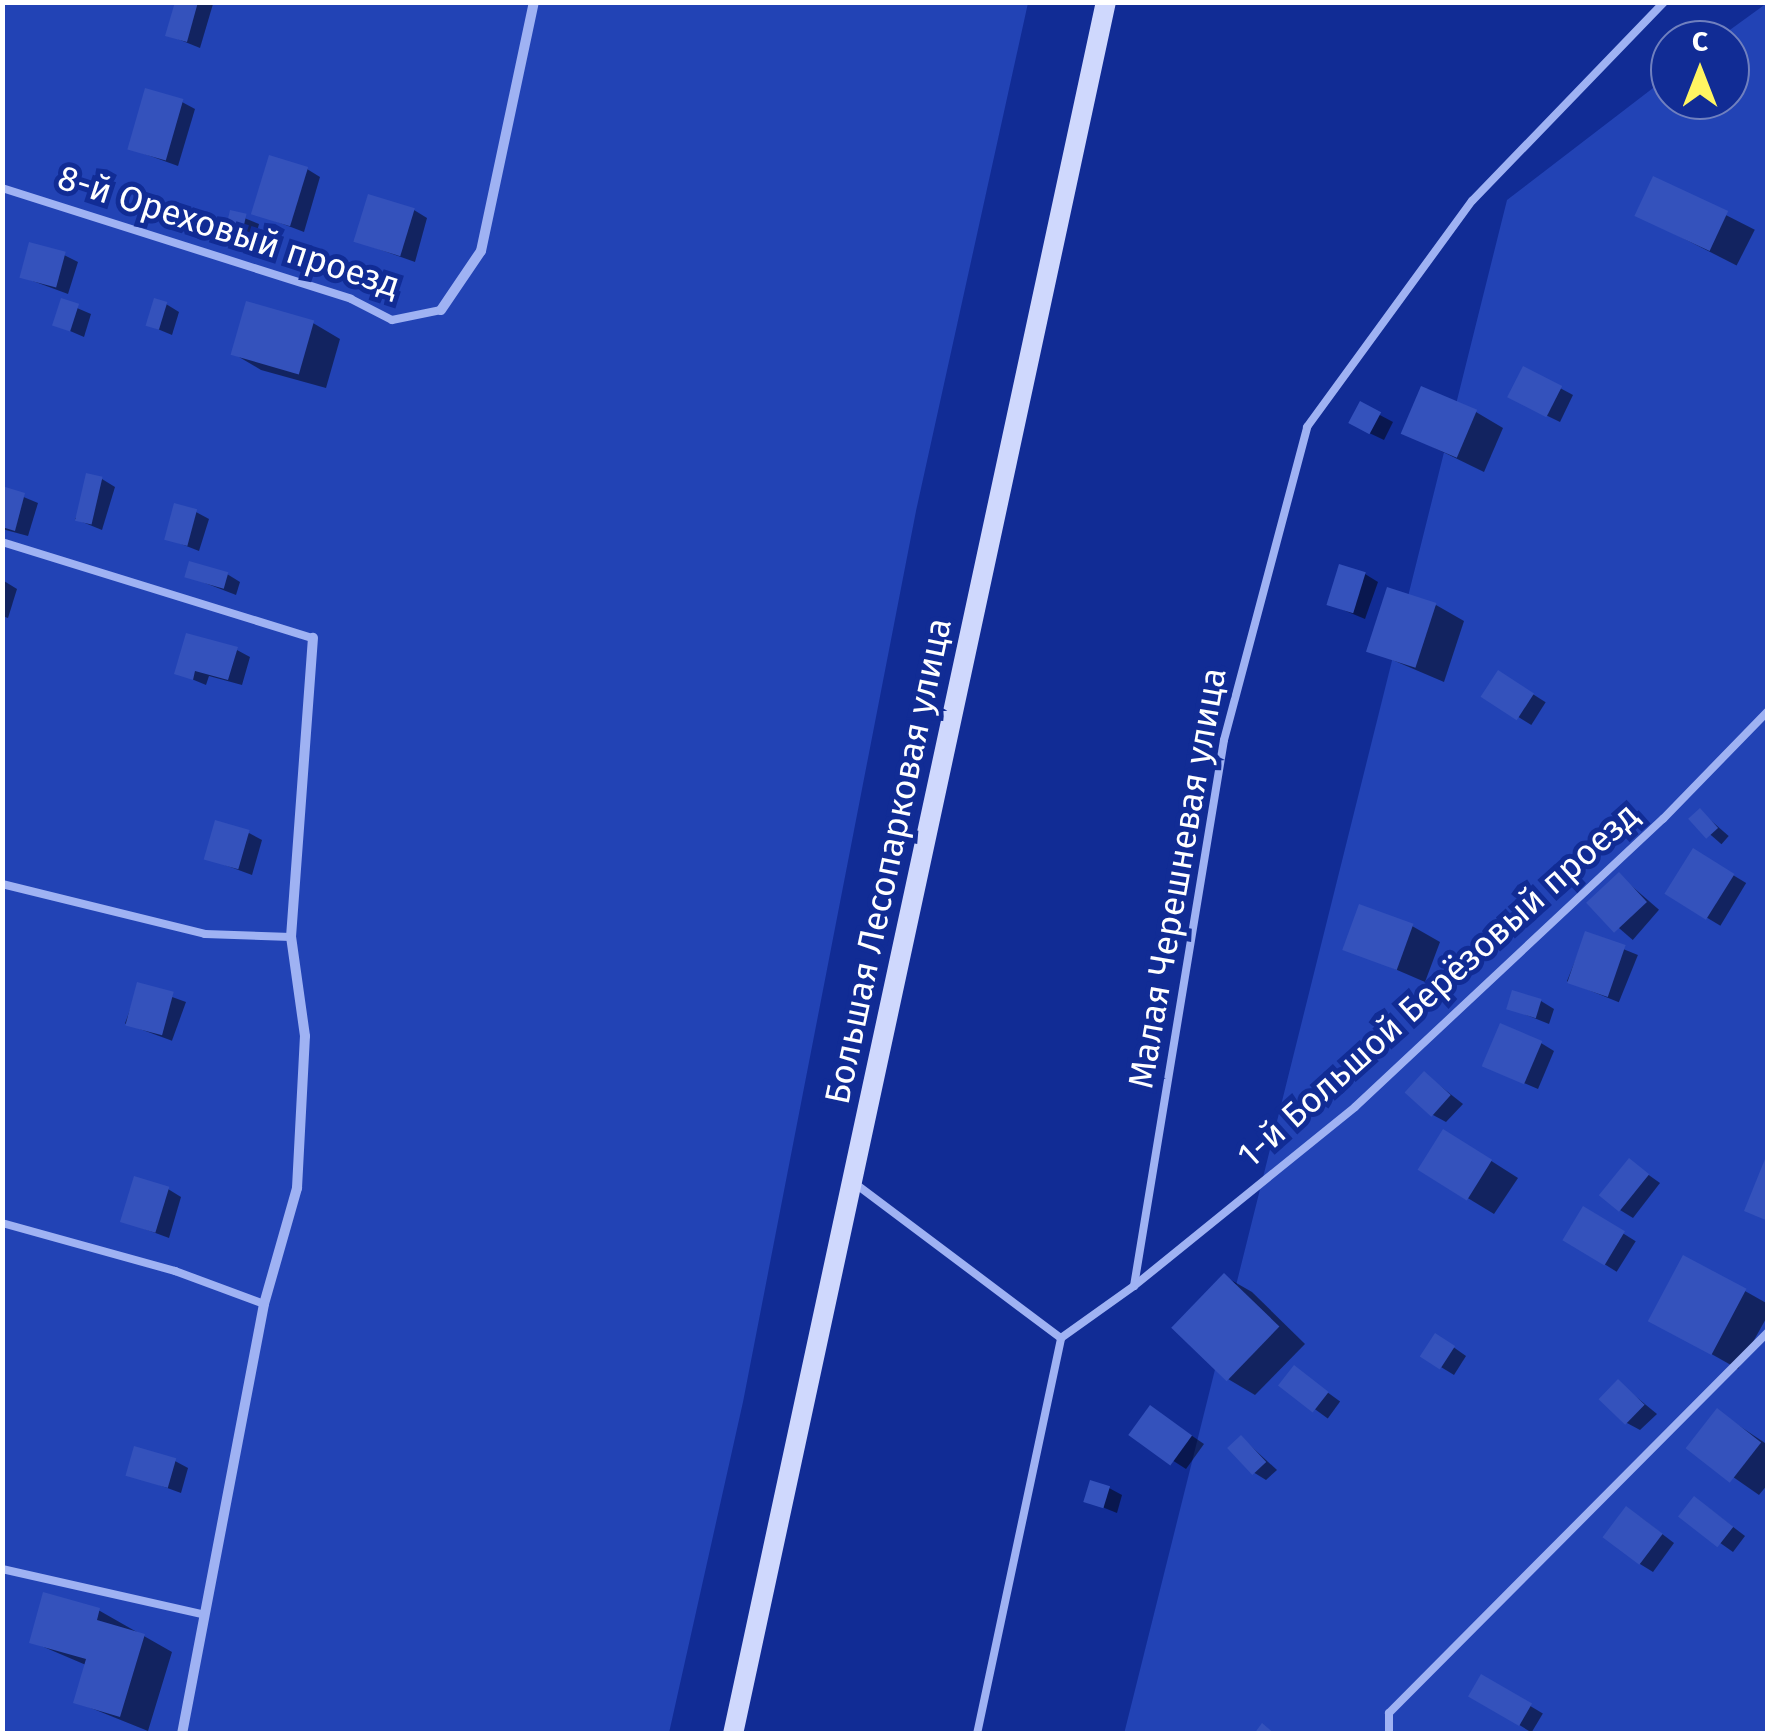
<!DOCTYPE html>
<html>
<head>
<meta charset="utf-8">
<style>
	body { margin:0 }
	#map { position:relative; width:1770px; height:1736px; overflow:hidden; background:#112c95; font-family:"Fira Sans",sans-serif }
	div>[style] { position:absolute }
	.green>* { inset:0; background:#2243b5 }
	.shadow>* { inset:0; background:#0007; transform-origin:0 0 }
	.building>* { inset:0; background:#3452bc; transform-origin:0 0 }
	.lane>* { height:8px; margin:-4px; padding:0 4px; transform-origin:4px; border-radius:4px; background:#9fb2f3 }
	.street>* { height:10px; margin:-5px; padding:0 5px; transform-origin:5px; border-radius:5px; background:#9fb2f3 }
	.secondary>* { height:20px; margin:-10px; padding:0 10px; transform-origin:10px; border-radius:10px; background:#cfd8fd }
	span { translate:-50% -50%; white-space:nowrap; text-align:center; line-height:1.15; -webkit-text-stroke:10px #112c95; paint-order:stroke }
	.street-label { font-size:35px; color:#fff }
	.frame { position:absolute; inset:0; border:5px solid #fff; pointer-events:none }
	.north { position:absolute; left:1650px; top:20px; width:100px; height:100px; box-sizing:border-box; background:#112c95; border:2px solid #7080bf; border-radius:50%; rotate:0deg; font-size:28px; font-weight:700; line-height:40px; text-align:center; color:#fff }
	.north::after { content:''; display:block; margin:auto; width:35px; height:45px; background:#fff562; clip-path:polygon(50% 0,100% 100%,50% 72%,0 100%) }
</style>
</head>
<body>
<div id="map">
	<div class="green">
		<div style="clip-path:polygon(3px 3px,1028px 3px,916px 511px,743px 1402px,669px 1733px,3px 1734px)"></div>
		<div style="clip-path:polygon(1767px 3px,1767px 1733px,1124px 1734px,1507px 200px,1670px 75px,1670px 100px,1730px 100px,1730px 40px,1716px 40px)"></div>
	</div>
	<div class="shadow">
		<div style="clip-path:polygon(177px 2px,213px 4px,200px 48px,168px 35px)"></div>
		<div style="clip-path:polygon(182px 102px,195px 109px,178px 166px,131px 149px)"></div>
		<div style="clip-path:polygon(307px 169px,320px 177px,304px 232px,254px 213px)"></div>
		<div style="left:1655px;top:179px;width:112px;height:40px;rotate:27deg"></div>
		<div style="clip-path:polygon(414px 210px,427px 218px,415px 262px,356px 241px)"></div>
		<div style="clip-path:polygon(232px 213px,259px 224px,254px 243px,227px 231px)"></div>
		<div style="clip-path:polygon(64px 255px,78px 262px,68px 294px,22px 277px)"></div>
		<div style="clip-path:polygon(63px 302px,91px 314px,84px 337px,56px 325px)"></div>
		<div style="clip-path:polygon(166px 304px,179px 312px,172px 335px,148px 325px)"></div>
		<div style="clip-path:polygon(313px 323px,340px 339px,326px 388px,261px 370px,234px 354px)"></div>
		<div style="clip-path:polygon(1560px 388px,1573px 395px,1560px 422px,1523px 404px)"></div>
		<div style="clip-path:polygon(1361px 405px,1393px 422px,1384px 440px,1365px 431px)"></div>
		<div style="clip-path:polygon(1476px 412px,1503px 428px,1484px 472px,1404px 433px)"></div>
		<div style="clip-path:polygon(102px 479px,115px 487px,102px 530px,75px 519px)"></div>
		<div style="clip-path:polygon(2px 488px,38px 503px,28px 536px,2px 529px)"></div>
		<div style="clip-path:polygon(196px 512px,209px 519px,199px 551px,166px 538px)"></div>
		<div style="clip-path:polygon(227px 574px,240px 582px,236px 595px,187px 576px)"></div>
		<div style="clip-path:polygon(1365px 574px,1378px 582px,1365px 619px,1329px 604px)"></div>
		<div style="clip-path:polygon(4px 581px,17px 589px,8px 618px,2px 616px)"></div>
		<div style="clip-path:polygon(1436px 605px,1464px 621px,1444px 682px,1369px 650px)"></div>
		<div style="clip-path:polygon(237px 650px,250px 657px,242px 685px,209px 676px,206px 685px,177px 673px)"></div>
		<div style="left:1499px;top:673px;width:55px;height:27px;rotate:32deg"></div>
		<div style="left:1700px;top:811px;width:38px;height:11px;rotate:41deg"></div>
		<div style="clip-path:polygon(249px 833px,262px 840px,252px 875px,206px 858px)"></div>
		<div style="left:1693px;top:851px;width:62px;height:50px;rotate:31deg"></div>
		<div style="left:1619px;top:875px;width:53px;height:40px;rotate:41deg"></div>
		<div style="clip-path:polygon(1412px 926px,1440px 942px,1425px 982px,1346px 948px)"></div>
		<div style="left:1586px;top:934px;width:56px;height:51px;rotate:22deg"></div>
		<div style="left:139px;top:985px;width:50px;height:41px;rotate:20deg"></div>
		<div style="clip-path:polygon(1541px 1001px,1554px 1009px,1549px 1024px,1509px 1008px)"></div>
		<div style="clip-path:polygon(1541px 1043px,1554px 1051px,1538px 1089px,1498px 1072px)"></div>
		<div style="clip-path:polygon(1425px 1074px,1463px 1104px,1446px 1122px,1433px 1115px)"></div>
		<div style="clip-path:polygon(1471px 1148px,1518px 1178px,1494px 1214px,1420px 1169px)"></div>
		<div style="clip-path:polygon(1629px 1161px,1660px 1183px,1633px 1218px,1620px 1210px)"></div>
		<div style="clip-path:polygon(168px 1189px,181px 1197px,169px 1238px,123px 1221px)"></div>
		<div style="left:1584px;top:1209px;width:61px;height:36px;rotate:32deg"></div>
		<div style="clip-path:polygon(1224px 1276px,1252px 1292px,1305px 1344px,1255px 1395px,1228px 1379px)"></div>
		<div style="clip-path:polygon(1745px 1291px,1768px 1304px,1768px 1315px,1738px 1369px,1651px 1320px)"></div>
		<div style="clip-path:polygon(1449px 1344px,1466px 1356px,1454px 1375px,1423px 1356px)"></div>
		<div style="left:1294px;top:1368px;width:57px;height:21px;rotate:36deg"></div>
		<div style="clip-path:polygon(1618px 1382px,1657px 1414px,1640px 1430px,1627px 1423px)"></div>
		<div style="clip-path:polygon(1717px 1411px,1768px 1445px,1768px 1484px,1759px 1495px,1690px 1447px)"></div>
		<div style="clip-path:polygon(1163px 1416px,1204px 1444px,1186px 1469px,1133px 1435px)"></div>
		<div style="clip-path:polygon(1242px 1438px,1277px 1470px,1266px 1480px,1253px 1472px)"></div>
		<div style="clip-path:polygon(175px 1461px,188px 1468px,181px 1493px,129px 1474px)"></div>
		<div style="clip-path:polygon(1109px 1488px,1122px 1495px,1117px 1513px,1087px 1501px)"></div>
		<div style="clip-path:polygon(1707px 1507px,1745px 1536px,1733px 1552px,1682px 1516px)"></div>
		<div style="clip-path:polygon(1640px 1517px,1674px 1543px,1653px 1572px,1640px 1564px)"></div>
		<div style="clip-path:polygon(45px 1595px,100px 1611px,172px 1652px,148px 1731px,76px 1702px,86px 1665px,32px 1642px)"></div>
		<div style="left:1482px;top:1677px;width:71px;height:22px;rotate:31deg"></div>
	</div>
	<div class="building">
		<div style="clip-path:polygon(175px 2px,198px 2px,187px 42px,165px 36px)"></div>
		<div style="left:145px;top:88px;width:40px;height:64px;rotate:16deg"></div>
		<div style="left:269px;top:155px;width:41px;height:62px;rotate:17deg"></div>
		<div style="left:1653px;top:176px;width:83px;height:44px;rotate:25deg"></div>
		<div style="left:368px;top:194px;width:49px;height:50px;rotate:17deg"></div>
		<div style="left:230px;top:210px;width:17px;height:24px;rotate:13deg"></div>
		<div style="left:29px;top:242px;width:38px;height:37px;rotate:15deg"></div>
		<div style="left:61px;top:298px;width:19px;height:29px;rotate:18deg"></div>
		<div style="left:154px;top:298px;width:14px;height:29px;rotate:17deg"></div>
		<div style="left:246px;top:301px;width:71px;height:56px;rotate:16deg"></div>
		<div style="left:1523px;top:366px;width:44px;height:35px;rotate:27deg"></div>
		<div style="left:1421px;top:386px;width:61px;height:52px;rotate:23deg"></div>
		<div style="left:1360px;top:401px;width:24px;height:25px;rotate:28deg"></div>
		<div style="left:86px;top:473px;width:17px;height:49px;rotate:13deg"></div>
		<div style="clip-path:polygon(2px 486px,25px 493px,15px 531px,2px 527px)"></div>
		<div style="left:174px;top:503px;width:24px;height:38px;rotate:15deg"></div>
		<div style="left:189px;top:561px;width:41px;height:17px;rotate:16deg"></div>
		<div style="left:1339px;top:564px;width:28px;height:43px;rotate:17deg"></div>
		<div style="left:1387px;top:587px;width:52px;height:68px;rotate:18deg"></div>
		<div style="clip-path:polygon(186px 633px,238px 647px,228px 680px,195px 671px,193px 680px,174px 674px)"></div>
		<div style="left:1498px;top:670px;width:43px;height:32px;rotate:33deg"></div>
		<div style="left:1700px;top:808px;width:27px;height:16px;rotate:48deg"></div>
		<div style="left:215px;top:820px;width:36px;height:41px;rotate:16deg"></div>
		<div style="left:1693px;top:848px;width:49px;height:54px;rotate:32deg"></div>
		<div style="left:1619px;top:872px;width:41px;height:45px;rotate:47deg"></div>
		<div style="left:1359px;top:904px;width:58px;height:49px;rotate:20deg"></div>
		<div style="left:1585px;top:931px;width:43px;height:55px;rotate:19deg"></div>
		<div style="left:137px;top:982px;width:38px;height:45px;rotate:15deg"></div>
		<div style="left:1512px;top:990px;width:31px;height:20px;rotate:17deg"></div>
		<div style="left:1500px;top:1023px;width:46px;height:47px;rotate:23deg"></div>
		<div style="left:1424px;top:1071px;width:36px;height:29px;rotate:42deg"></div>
		<div style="left:1443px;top:1129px;width:58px;height:48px;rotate:32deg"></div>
		<div style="clip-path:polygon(1767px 1154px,1768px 1154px,1768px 1221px,1744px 1211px)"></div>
		<div style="left:1629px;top:1158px;width:26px;height:48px;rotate:39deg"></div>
		<div style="left:134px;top:1176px;width:37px;height:48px;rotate:17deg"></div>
		<div style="left:1583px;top:1206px;width:49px;height:40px;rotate:31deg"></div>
		<div style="left:1683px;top:1255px;width:72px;height:75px;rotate:28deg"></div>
		<div style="left:1224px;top:1273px;width:77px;height:76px;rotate:44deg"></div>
		<div style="left:1435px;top:1333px;width:24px;height:28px;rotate:33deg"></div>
		<div style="left:1294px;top:1365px;width:44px;height:26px;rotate:38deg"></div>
		<div style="left:1618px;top:1379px;width:37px;height:28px;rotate:44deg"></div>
		<div style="left:1150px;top:1405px;width:52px;height:37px;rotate:36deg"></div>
		<div style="left:1717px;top:1408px;width:56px;height:51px;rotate:38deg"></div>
		<div style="left:1241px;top:1435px;width:37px;height:19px;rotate:47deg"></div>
		<div style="left:134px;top:1446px;width:44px;height:31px;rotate:16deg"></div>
		<div style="left:1090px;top:1480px;width:21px;height:23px;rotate:17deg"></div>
		<div style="left:1694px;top:1496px;width:50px;height:26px;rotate:38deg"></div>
		<div style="left:1626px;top:1506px;width:46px;height:39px;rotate:37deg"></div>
		<div style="clip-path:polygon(43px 1592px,100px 1608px,97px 1620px,145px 1634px,120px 1717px,73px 1703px,86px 1659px,29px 1643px)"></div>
		<div style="left:1481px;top:1674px;width:59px;height:26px;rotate:30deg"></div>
		<div style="clip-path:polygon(1262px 1723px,1275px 1734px,1254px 1734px)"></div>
	</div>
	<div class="lane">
		<div style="left:2px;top:188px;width:366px;rotate:17.6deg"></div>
		<div style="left:351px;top:299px;width:46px;rotate:27.1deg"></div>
		<div style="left:392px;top:320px;width:50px;rotate:-11.5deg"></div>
		<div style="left:2px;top:542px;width:325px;rotate:17.2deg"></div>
		<div style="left:2px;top:884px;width:209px;rotate:13.8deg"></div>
		<div style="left:205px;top:934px;width:86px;rotate:2deg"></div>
		<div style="left:853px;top:1182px;width:260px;rotate:36.9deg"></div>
		<div style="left:2px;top:1223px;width:180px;rotate:15.5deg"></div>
		<div style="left:175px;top:1271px;width:95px;rotate:20.3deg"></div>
		<div style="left:1134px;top:1286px;width:284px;rotate:-39deg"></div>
		<div style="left:1355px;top:1107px;width:422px;rotate:-43.1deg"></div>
		<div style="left:1663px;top:819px;width:151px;rotate:-45.8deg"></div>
		<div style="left:2px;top:1569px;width:205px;rotate:12.7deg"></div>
		<div style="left:977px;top:1734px;width:405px;rotate:-78deg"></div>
		<div style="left:1061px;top:1338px;width:90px;rotate:-35.5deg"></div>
		<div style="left:1134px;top:1286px;width:553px;rotate:-80.64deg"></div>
		<div style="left:1224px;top:740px;width:324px;rotate:-75.1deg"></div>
		<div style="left:1307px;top:427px;width:280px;rotate:-53.9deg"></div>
		<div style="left:1472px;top:201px;width:277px;rotate:-46deg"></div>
		<div style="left:1389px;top:1734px;width:21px;rotate:-90deg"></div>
		<div style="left:1389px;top:1713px;width:537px;rotate:-45.15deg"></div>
	</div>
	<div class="street">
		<div style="left:441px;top:310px;width:71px;rotate:-55.9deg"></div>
		<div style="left:481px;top:251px;width:255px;rotate:-78deg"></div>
		<div style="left:182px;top:1734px;width:438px;rotate:-79.2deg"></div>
		<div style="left:264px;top:1304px;width:121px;rotate:-74.1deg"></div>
		<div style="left:297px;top:1188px;width:152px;rotate:-87deg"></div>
		<div style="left:305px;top:1036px;width:100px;rotate:-98deg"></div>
		<div style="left:291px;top:937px;width:300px;rotate:-85.8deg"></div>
	</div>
	<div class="secondary">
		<div style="left:733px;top:1734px;width:1772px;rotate:-77.85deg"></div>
	</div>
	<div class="street-label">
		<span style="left:229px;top:231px;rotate:18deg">8-й Ореховый проезд</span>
		<span style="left:888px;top:861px;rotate:-78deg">Большая Лесопарковая улица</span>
		<span style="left:1177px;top:878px;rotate:-80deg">Малая Черешневая улица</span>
		<span style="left:1438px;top:985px;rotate:-42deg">1-й Большой Берёзовый проезд</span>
	</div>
	<div class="frame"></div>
	<div class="north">С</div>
</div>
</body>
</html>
